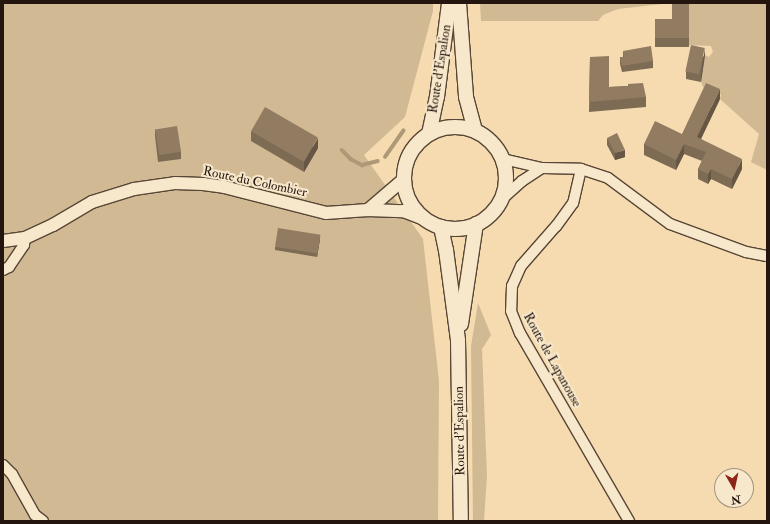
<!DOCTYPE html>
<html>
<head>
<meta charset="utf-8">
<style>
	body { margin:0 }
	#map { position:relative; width:770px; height:524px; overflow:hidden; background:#f5dbaf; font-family:"IM FELL Double Pica",serif }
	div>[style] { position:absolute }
	.green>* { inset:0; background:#d1b994 }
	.stream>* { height:3.5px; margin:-1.75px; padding:0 1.75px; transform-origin:1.75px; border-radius:1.75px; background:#ae9878 }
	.roads { filter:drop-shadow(1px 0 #584636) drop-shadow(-1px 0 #584636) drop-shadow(0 1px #584636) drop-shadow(0 -1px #584636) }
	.minor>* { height:10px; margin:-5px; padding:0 5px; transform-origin:5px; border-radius:5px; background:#f8e8cb }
	.tertiary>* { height:12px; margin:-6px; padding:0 6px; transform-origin:6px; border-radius:6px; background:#f8e8cb }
	.secondary>* { height:14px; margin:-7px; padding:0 7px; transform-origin:7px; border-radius:7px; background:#f8e8cb }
	.secondary>.ring { margin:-7px; padding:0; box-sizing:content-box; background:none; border:14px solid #f8e8cb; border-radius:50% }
	.wall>* { inset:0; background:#7d6b54 }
	.shaded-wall>* { inset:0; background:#665745 }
	.building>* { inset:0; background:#917c62; transform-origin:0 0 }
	span { translate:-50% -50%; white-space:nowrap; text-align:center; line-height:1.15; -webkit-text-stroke:4px #f8e8cb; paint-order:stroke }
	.street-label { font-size:13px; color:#24150e }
	.frame { position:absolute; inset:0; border:4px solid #24150e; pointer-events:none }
	.north { position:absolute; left:714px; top:468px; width:40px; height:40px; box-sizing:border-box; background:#f8e8cb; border:1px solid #a3947f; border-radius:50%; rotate:171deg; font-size:11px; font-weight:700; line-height:16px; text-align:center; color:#24150e }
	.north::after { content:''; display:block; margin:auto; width:14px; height:18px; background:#8f2418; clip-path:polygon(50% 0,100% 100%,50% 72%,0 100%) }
</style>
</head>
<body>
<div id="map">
	<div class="green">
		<div style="clip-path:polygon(3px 3px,433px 3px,433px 11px,405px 117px,364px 155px,423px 239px,439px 381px,438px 521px,3px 521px)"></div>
		<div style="clip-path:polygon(480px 3px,671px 3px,618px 9px,603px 15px,598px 21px,481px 21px)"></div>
		<div style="clip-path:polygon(689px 3px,767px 3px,767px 170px,751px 162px,759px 134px,720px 99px,721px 95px,716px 89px,704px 89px,701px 82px,705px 55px,709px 57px,713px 52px,711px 46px,689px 45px)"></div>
		<div style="clip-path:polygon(478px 303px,491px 335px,482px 349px,487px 476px,484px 521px,473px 521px,471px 346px)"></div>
	</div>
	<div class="stream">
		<div style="left:342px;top:150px;width:13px;rotate:45deg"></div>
		<div style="left:351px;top:159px;width:13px;rotate:29deg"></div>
		<div style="left:362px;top:165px;width:16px;rotate:-14deg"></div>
		<div style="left:385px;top:157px;width:32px;rotate:-55deg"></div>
	</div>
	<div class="roads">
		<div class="minor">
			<div style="left:503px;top:159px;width:40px;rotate:13deg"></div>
			<div style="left:542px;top:168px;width:39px;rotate:1deg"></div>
			<div style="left:581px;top:169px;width:28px;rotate:18deg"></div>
			<div style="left:608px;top:178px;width:77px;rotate:36.6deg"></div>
			<div style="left:670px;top:224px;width:81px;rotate:20.2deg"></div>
			<div style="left:746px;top:252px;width:21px;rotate:11deg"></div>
			<div style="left:581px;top:169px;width:35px;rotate:103deg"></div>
			<div style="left:573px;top:203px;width:29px;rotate:126deg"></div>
			<div style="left:556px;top:226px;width:53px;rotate:131.2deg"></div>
			<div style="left:521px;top:266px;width:22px;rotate:114deg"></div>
			<div style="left:512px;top:286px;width:25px;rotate:92deg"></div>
			<div style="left:511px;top:311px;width:24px;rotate:68deg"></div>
			<div style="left:520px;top:333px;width:217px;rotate:59.9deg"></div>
			<div style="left:502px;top:199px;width:27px;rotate:-42deg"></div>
			<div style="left:522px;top:181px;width:24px;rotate:-33deg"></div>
			<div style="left:3px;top:270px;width:7px;rotate:-27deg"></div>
			<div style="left:9px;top:267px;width:27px;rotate:-56deg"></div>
			<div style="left:24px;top:245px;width:7px;rotate:-82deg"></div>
			<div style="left:3px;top:465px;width:13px;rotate:45deg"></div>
			<div style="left:12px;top:474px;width:47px;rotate:60.7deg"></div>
			<div style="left:35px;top:515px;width:10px;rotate:37deg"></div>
		</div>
		<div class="tertiary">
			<div style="left:368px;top:210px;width:48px;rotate:-40.7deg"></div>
			<div style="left:3px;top:241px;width:22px;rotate:-8deg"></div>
			<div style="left:25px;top:238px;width:31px;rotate:-25deg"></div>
			<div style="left:53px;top:225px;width:45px;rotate:-30.5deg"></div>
			<div style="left:92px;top:202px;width:44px;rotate:-17.2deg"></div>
			<div style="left:134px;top:189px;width:41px;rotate:-8.3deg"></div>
			<div style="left:175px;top:183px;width:28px;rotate:2deg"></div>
			<div style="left:203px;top:184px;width:21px;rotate:8deg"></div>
			<div style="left:224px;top:187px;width:105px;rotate:14.3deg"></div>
			<div style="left:326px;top:213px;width:42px;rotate:-4.1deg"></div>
			<div style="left:368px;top:210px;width:35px;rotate:2deg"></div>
			<div style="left:403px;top:211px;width:25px;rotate:21deg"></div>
		</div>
		<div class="secondary">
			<div style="left:459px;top:3px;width:94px;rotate:85.7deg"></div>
			<div style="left:466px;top:97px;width:35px;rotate:75deg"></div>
			<div class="ring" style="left:404px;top:127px;width:88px;height:88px"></div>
			<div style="left:429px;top:134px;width:38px;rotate:-78deg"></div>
			<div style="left:437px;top:97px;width:95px;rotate:-82.7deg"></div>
			<div style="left:441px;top:227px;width:24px;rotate:78deg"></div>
			<div style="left:446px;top:250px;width:91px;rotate:82.4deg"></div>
			<div style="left:458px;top:340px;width:181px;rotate:89.1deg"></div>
			<div style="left:461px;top:324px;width:101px;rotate:-81.5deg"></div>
		</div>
	</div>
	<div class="wall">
		<div style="clip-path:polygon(689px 3px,689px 47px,655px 47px,655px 19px,672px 19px)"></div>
		<div style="clip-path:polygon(623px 51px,653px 61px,653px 68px,622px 72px,620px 64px,620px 57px,623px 57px)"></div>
		<div style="clip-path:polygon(705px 55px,701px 82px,686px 79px,686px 72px)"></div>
		<div style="clip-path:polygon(590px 57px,609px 87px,628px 86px,628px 84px,646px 97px,646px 107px,589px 112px)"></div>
		<div style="clip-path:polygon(720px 99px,701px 139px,742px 169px,732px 189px,711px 179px,708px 184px,698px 179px,698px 169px,702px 161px,684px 154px,676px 170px,644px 155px,644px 144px,682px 134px)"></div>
		<div style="clip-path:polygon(155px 129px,181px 152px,181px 159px,158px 162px,155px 136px)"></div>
		<div style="clip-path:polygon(251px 131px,318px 148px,304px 172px,251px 141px)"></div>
		<div style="clip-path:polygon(607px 138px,625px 157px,615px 160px,607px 145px)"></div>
		<div style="clip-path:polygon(320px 239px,317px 257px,275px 250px,275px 247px)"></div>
	</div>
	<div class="shaded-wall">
		<div style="clip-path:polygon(705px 48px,705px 55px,701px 82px,701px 75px)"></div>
		<div style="clip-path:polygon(720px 89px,720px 99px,697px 147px,697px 137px)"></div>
		<div style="clip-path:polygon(318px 138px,318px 148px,304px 172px,304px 162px)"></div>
		<div style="clip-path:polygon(684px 144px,684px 154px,676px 170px,676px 160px)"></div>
		<div style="clip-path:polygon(625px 150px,625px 157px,615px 160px,615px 153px)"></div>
		<div style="clip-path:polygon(742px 159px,742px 169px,732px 189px,732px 179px)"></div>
		<div style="clip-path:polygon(711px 169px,711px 179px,708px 184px,708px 174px)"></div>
		<div style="clip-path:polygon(320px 235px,320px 239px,317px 257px,317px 254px)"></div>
	</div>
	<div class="building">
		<div style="clip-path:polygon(672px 3px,689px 3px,689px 38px,655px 38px,655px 19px,672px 19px)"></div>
		<div style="left:691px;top:45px;width:14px;height:27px;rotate:12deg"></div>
		<div style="clip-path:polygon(651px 46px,653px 61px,622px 66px,620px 57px,624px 57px,623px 51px)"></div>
		<div style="clip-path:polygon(609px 56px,609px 87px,629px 86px,628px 84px,643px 83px,646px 97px,589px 102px,590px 57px)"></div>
		<div style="clip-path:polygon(706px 83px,720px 89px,697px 137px,742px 159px,732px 179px,711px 169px,708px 174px,698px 169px,706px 152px,684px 144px,676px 160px,644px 144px,655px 121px,682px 134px)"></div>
		<div style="left:265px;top:107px;width:61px;height:28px;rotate:30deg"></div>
		<div style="left:177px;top:126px;width:26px;height:22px;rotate:81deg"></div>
		<div style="clip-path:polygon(617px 133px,625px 150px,615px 153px,607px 138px)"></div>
		<div style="left:278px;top:228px;width:43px;height:19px;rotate:9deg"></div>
	</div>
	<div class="street-label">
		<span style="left:440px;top:69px;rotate:-81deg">Route d'Espalion</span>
		<span style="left:255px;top:182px;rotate:12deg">Route du Colombier</span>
		<span style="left:552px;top:360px;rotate:61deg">Route de Lapanouse</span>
		<span style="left:460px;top:431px;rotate:-91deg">Route d'Espalion</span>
	</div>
	<div class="frame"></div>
	<div class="north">N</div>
</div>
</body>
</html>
